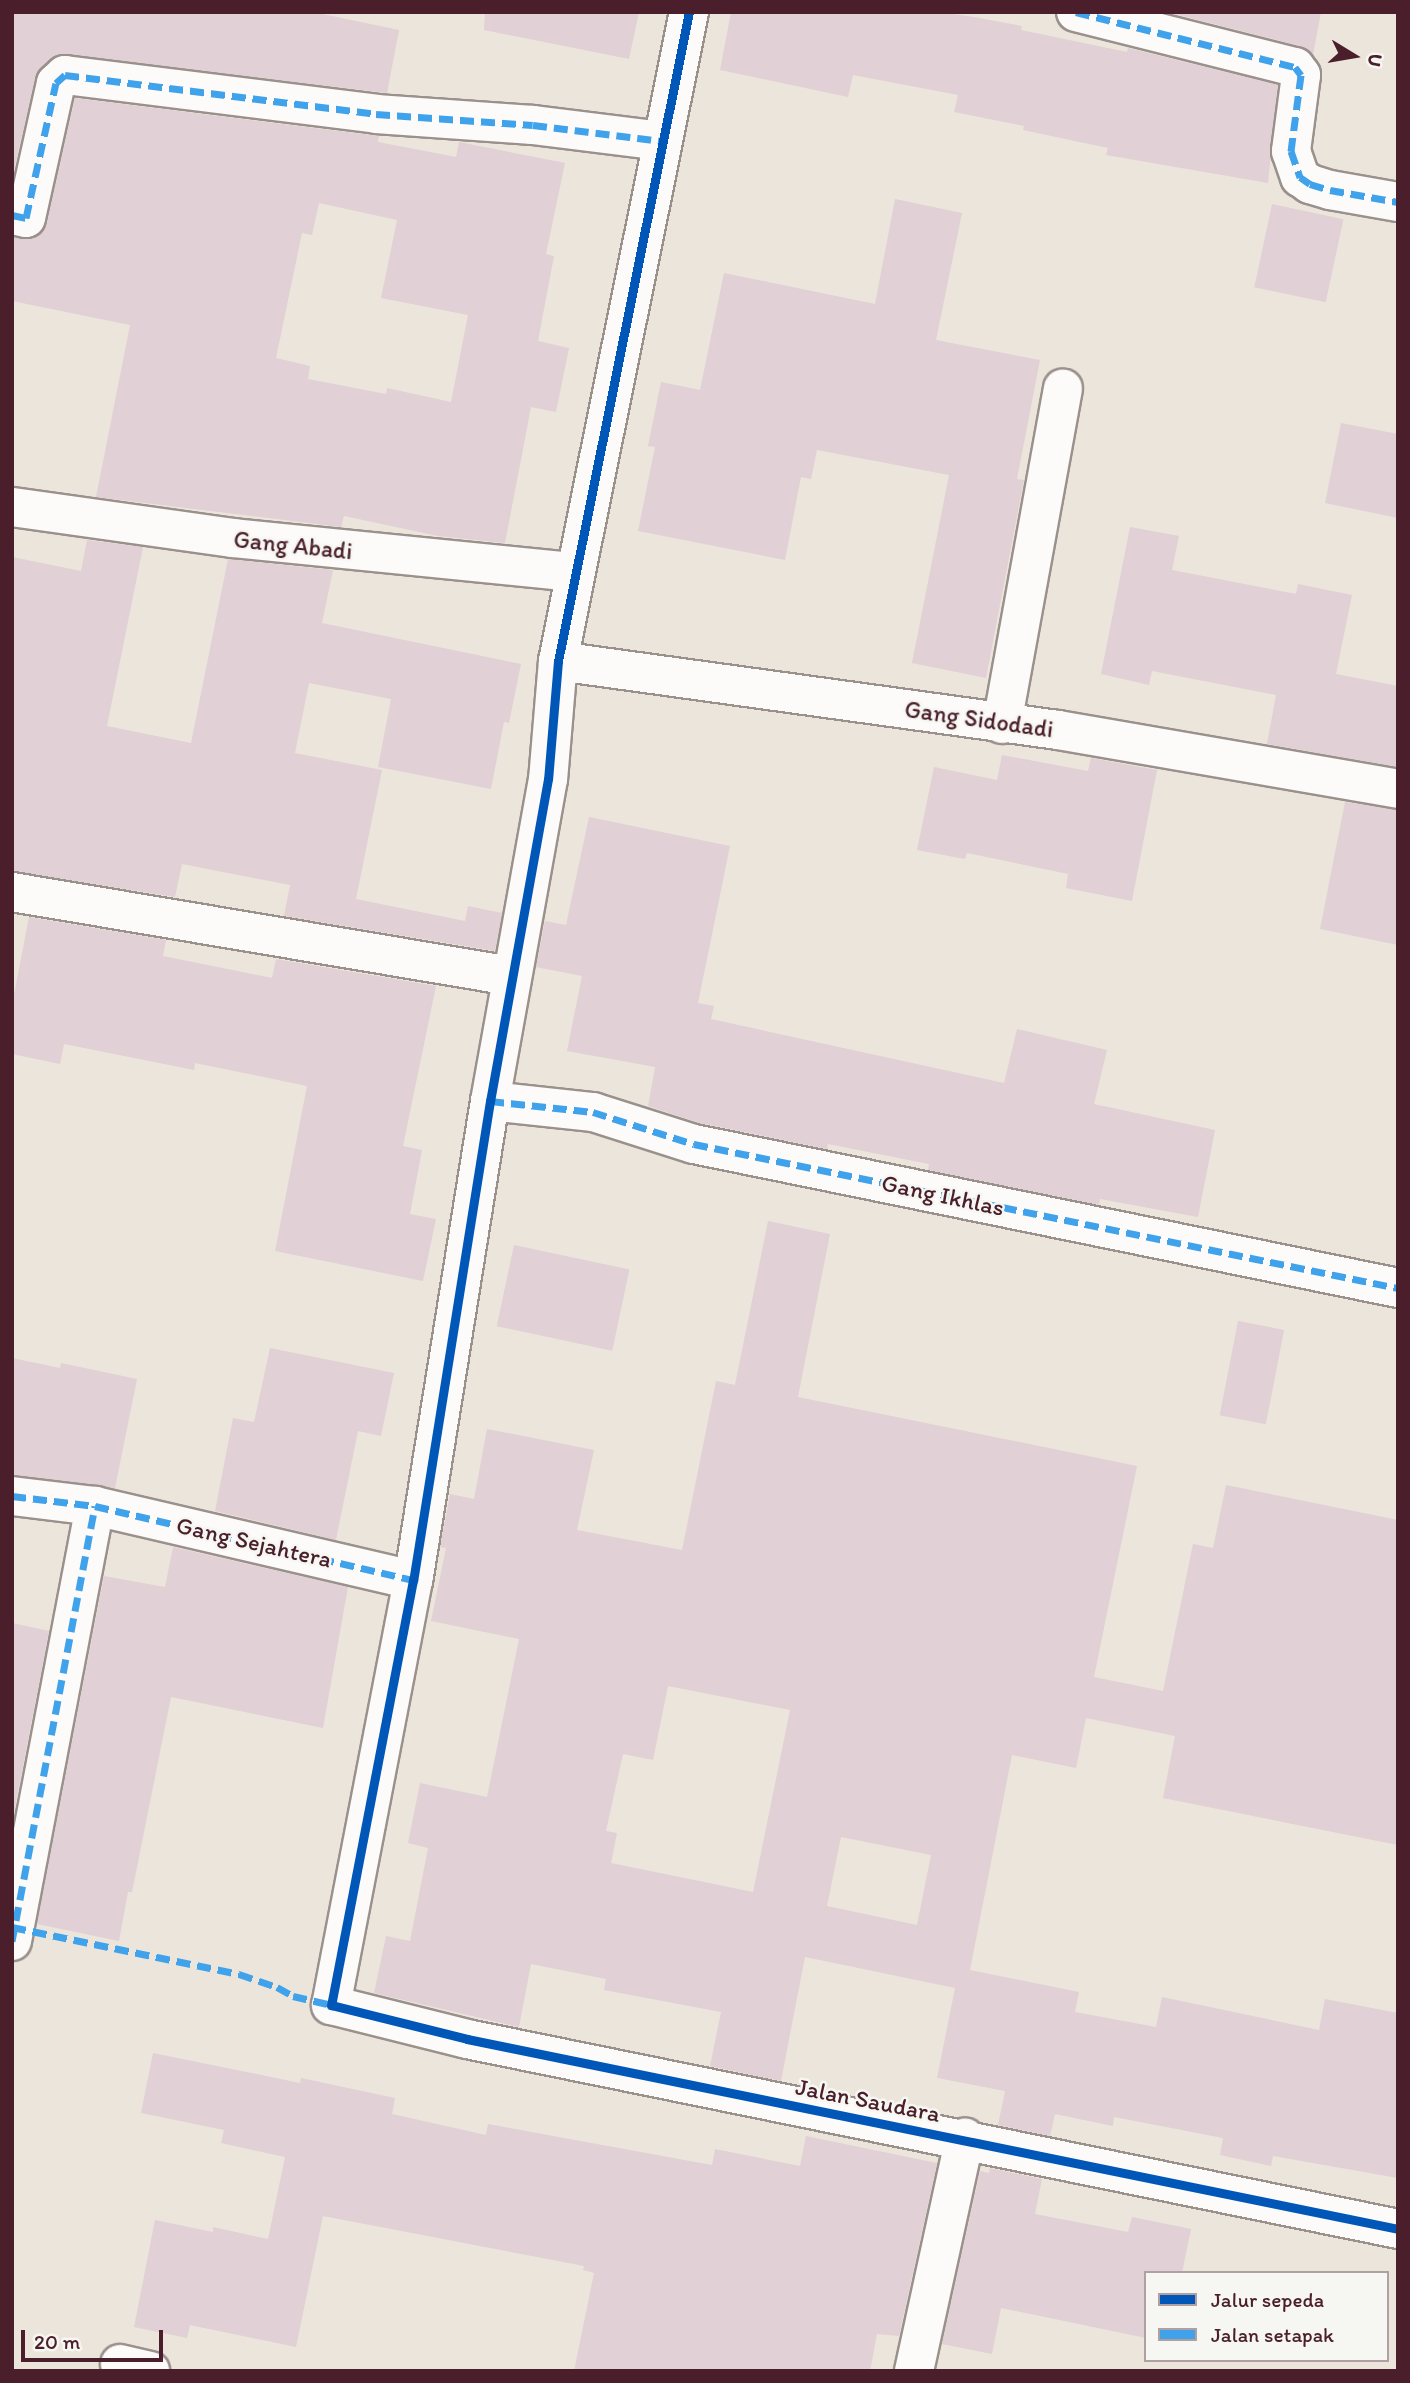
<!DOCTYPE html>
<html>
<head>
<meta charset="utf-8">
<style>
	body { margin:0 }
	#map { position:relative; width:1410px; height:2383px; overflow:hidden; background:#ece5db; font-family:Itim,sans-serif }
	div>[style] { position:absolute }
	.building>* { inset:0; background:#e1d0d5; transform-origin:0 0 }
	.roads { filter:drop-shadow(2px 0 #9a908c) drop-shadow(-2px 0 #9a908c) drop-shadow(0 2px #9a908c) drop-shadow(0 -2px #9a908c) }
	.minor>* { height:38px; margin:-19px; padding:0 19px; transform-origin:19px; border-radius:19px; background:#fcfbfa }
	.quiet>* { height:7px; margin-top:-3.5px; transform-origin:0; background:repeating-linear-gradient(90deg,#40a2eb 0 14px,transparent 0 21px) }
	.cycleway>* { height:9px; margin:-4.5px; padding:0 4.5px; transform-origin:4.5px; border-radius:4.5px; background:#0057b8 }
	span { translate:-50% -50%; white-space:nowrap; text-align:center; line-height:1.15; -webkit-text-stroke:5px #f6f6f2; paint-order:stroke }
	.street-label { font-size:24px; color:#4a1f2b }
	.frame { position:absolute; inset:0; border:14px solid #4a1f2b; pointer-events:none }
	.legend { position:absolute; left:1144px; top:2271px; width:245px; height:91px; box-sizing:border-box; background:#f6f6f2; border:2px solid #b1a0a2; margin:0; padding:9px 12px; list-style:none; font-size:21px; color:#4a1f2b }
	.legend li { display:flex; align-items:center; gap:14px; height:35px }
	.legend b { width:35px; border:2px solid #b1a0a2 }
	.north { position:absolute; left:1319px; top:21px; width:70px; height:70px; -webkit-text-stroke:5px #f6f6f2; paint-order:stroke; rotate:101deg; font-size:19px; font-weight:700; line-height:28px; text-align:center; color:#4a1f2b }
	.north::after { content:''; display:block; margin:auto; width:24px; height:32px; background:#4a1f2b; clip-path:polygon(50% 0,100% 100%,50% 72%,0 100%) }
	.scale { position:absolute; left:21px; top:2330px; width:142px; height:32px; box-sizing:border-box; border:4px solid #4a1f2b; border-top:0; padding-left:9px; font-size:21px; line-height:24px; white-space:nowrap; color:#4a1f2b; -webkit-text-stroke:5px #f6f6f2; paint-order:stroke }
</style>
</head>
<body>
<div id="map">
	<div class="building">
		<div style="clip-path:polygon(12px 12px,313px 12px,399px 30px,387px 93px,58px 54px,41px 67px,35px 78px,12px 179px)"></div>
		<div style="clip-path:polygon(485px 12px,639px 12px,629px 59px,484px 30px)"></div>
		<div style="clip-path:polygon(731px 12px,939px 12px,974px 17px,1022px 26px,1021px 30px,1127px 52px,1128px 48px,1278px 85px,1268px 183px,1106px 155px,1108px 148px,1023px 130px,1024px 126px,954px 112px,958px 95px,853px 75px,848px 97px,720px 70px)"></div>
		<div style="clip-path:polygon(1167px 12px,1321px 12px,1313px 55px,1300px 46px)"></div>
		<div style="clip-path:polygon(evenodd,75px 98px,379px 136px,378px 142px,456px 157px,459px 142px,565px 163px,546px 254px,554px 256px,538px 341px,569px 348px,556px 412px,531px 407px,505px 543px,438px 536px,344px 516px,341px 527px,96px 497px,130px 325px,12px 301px,12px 237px,33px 239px,42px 233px,47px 223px,75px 98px,319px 203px,397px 220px,381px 298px,468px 315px,451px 402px,387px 388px,386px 394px,308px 379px,310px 366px,276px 358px,302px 233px,312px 235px,319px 203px)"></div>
		<div style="clip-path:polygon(895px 199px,962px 213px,936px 340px,1040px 360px,1017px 479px,1024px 480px,986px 678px,912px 663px,949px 475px,817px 450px,811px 479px,801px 477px,785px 560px,638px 531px,655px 447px,648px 446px,661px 382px,700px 390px,724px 273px,875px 304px)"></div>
		<div style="left:1272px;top:204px;width:73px;height:85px;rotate:12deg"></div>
		<div style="clip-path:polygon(1341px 423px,1398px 434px,1398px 518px,1325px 503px)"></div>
		<div style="clip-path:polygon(1130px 527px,1179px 536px,1172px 570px,1296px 594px,1298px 584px,1352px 595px,1336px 674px,1398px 686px,1398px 767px,1267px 744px,1276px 695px,1152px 671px,1149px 685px,1101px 674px)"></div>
		<div style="clip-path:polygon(87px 540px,143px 547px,107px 726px,191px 743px,228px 559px,333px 570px,322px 623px,521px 664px,509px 723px,504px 722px,491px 789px,378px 767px,391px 699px,309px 683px,295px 753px,382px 770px,356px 899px,465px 921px,468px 906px,502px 913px,495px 951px,284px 916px,290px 885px,182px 864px,175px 897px,12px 871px,12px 557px,81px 571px)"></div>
		<div style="clip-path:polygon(1002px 755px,1088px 771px,1091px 758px,1157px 770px,1132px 901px,1066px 888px,1068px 874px,967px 853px,965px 859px,917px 850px,934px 767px,997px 780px)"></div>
		<div style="clip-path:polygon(1345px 802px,1398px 810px,1398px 945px,1320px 929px)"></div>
		<div style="clip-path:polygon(589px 817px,730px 846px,698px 1003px,714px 1006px,711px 1019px,1004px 1083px,1017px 1029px,1107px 1050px,1094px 1104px,1215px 1130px,1198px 1217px,1100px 1199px,1099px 1205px,928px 1170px,929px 1164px,828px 1144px,827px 1149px,700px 1123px,648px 1106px,655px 1067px,567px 1051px,582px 976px,536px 967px,545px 921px,566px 925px)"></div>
		<div style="clip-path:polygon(29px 917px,166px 940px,163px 956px,272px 978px,276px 959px,436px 986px,403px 1146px,422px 1150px,410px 1214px,436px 1219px,423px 1281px,275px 1251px,307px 1086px,195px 1063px,194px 1070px,64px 1044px,60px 1064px,12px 1054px,12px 1005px)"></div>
		<div style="clip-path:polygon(evenodd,768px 1221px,830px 1234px,798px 1397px,1137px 1466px,1094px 1677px,1163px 1691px,1193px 1544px,1213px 1548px,1226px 1485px,1398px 1520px,1398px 1845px,1163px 1798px,1175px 1736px,1086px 1718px,1076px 1768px,1012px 1755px,970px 1970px,1079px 1992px,1075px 2012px,1156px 2027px,1162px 1997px,1319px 2030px,1325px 1999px,1398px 2013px,1398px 2178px,1273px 2156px,1271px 2166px,1220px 2155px,1223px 2138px,1114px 2117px,1113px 2126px,1055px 2114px,1050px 2136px,998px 2125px,1005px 2091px,937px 2078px,955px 1988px,805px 1957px,781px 2081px,710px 2066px,721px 2012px,604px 1990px,606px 1979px,531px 1964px,519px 2027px,374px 1993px,386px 1936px,410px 1941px,428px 1848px,408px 1843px,420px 1783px,487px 1797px,519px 1639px,431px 1621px,446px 1548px,440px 1547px,450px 1494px,474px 1499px,487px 1429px,594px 1450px,577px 1530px,682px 1550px,716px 1381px,735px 1385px,768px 1221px,668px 1686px,790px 1710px,753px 1892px,611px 1863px,617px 1833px,606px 1831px,623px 1754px,653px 1760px,668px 1686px,768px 1221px,841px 1837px,931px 1855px,917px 1925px,827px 1906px,841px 1837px)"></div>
		<div style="left:514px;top:1245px;width:118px;height:83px;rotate:12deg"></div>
		<div style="left:1238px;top:1321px;width:47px;height:96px;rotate:11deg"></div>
		<div style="clip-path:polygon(270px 1348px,394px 1373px,381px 1436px,358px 1431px,336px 1540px,215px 1511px,233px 1418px,254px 1422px)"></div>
		<div style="clip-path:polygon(12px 1358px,60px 1368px,61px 1363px,137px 1379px,115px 1488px,12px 1475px)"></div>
		<div style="clip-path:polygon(173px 1547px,348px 1587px,323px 1728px,171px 1697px,132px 1892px,128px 1892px,119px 1941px,37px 1924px,104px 1576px,165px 1587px)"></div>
		<div style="clip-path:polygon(12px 1623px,49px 1631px,12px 1823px)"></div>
		<div style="clip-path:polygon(153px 2053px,300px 2083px,301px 2078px,395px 2098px,392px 2114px,486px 2135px,488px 2124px,712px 2165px,715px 2149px,800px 2166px,806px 2136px,937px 2163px,899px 2336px,877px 2334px,870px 2371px,574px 2371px,594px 2273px,583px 2270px,584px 2266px,323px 2216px,296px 2347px,190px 2325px,187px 2338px,134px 2327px,155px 2220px,213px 2232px,213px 2227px,268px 2239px,285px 2157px,221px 2143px,224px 2130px,141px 2113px)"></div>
		<div style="clip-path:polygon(990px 2168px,1042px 2179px,1035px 2214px,1128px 2232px,1132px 2217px,1191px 2229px,1182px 2273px,1146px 2273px,1146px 2338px,1001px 2308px,992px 2354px,942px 2344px,980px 2171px,989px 2173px)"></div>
	</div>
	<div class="roads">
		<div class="minor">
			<div style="left:689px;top:12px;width:662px;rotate:101.41deg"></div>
			<div style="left:558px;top:661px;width:118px;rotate:94.8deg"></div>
			<div style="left:548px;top:779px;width:327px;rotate:100.2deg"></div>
			<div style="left:490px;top:1101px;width:485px;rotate:99.1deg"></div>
			<div style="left:413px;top:1580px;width:433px;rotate:100.9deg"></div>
			<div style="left:331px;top:2005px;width:140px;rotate:14deg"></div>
			<div style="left:467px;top:2039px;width:950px;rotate:11.53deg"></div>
			<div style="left:1076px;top:12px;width:226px;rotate:14.1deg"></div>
			<div style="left:1295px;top:67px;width:10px;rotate:53deg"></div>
			<div style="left:1301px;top:75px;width:77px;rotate:97.5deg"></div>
			<div style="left:1291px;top:151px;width:28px;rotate:71deg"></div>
			<div style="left:1300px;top:177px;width:12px;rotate:35deg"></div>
			<div style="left:1310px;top:184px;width:21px;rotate:17deg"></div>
			<div style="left:1330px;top:190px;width:69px;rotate:10deg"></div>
			<div style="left:12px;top:215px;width:14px;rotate:12deg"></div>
			<div style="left:26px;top:218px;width:138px;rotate:-77.5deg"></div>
			<div style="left:56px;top:83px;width:12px;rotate:-42deg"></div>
			<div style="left:65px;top:75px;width:313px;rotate:7.1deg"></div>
			<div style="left:376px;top:114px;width:157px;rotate:4deg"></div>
			<div style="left:533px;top:125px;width:130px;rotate:7.1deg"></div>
			<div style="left:12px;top:507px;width:223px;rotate:8deg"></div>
			<div style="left:233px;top:538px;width:344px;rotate:5.7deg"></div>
			<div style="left:558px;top:661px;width:505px;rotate:7.86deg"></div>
			<div style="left:1058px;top:730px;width:345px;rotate:9.8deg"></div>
			<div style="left:1002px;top:724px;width:341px;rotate:-79.7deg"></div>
			<div style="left:12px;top:892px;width:506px;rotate:9.56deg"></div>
			<div style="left:490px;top:1101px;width:104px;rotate:6.1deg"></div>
			<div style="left:593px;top:1112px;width:106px;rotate:17.6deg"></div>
			<div style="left:694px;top:1144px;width:719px;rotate:11.56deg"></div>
			<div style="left:12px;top:1496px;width:84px;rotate:6.9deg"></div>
			<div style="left:95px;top:1506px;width:326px;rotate:13.1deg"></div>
			<div style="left:12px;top:1941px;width:443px;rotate:-79.2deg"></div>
			<div style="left:120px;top:2364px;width:31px;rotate:13deg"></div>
			<div style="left:914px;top:2371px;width:239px;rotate:-77.7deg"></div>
		</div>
	</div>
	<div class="quiet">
		<div style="left:1076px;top:12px;width:226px;rotate:14.1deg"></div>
		<div style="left:1295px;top:67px;width:10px;rotate:53deg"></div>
		<div style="left:1301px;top:75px;width:77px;rotate:97.5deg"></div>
		<div style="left:1291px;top:151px;width:28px;rotate:71deg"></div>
		<div style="left:1300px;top:177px;width:12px;rotate:35deg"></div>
		<div style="left:1310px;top:184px;width:21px;rotate:17deg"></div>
		<div style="left:1330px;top:190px;width:69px;rotate:10deg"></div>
		<div style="left:12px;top:215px;width:14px;rotate:12deg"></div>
		<div style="left:26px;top:218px;width:138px;rotate:-77.5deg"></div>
		<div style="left:56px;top:83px;width:12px;rotate:-42deg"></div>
		<div style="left:65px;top:75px;width:313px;rotate:7.1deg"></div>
		<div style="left:376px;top:114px;width:157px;rotate:4deg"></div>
		<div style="left:533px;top:125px;width:130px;rotate:7.1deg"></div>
		<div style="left:490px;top:1101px;width:104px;rotate:6.1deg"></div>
		<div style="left:593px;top:1112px;width:106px;rotate:17.6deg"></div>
		<div style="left:694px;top:1144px;width:719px;rotate:11.56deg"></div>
		<div style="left:12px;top:1496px;width:84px;rotate:6.9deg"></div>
		<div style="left:95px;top:1506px;width:326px;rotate:13.1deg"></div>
		<div style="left:12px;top:1927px;width:232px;rotate:11.7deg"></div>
		<div style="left:239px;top:1974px;width:40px;rotate:18.9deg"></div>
		<div style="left:277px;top:1987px;width:18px;rotate:29deg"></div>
		<div style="left:293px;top:1996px;width:39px;rotate:13deg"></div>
		<div style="left:12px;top:1941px;width:443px;rotate:-79.2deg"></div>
	</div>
	<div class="cycleway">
		<div style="left:689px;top:12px;width:662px;rotate:101.41deg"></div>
		<div style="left:558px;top:661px;width:118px;rotate:94.8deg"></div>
		<div style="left:548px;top:779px;width:327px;rotate:100.2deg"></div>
		<div style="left:490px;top:1101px;width:485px;rotate:99.1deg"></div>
		<div style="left:413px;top:1580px;width:433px;rotate:100.9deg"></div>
		<div style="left:331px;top:2005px;width:140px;rotate:14deg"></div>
		<div style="left:467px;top:2039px;width:950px;rotate:11.53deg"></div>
	</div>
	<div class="street-label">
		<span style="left:293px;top:545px;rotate:6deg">Gang Abadi</span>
		<span style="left:979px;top:719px;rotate:8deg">Gang Sidodadi</span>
		<span style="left:943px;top:1195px;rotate:12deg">Gang Ikhlas</span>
		<span style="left:254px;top:1542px;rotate:13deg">Gang Sejahtera</span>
		<span style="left:868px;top:2100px;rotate:11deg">Jalan Saudara</span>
	</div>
	<div class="frame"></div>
	<ul class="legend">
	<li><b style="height:9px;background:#0057b8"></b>Jalur sepeda</li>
	<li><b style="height:9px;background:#40a2eb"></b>Jalan setapak</li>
	</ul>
	<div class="north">U</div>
	<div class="scale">20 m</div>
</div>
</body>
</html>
